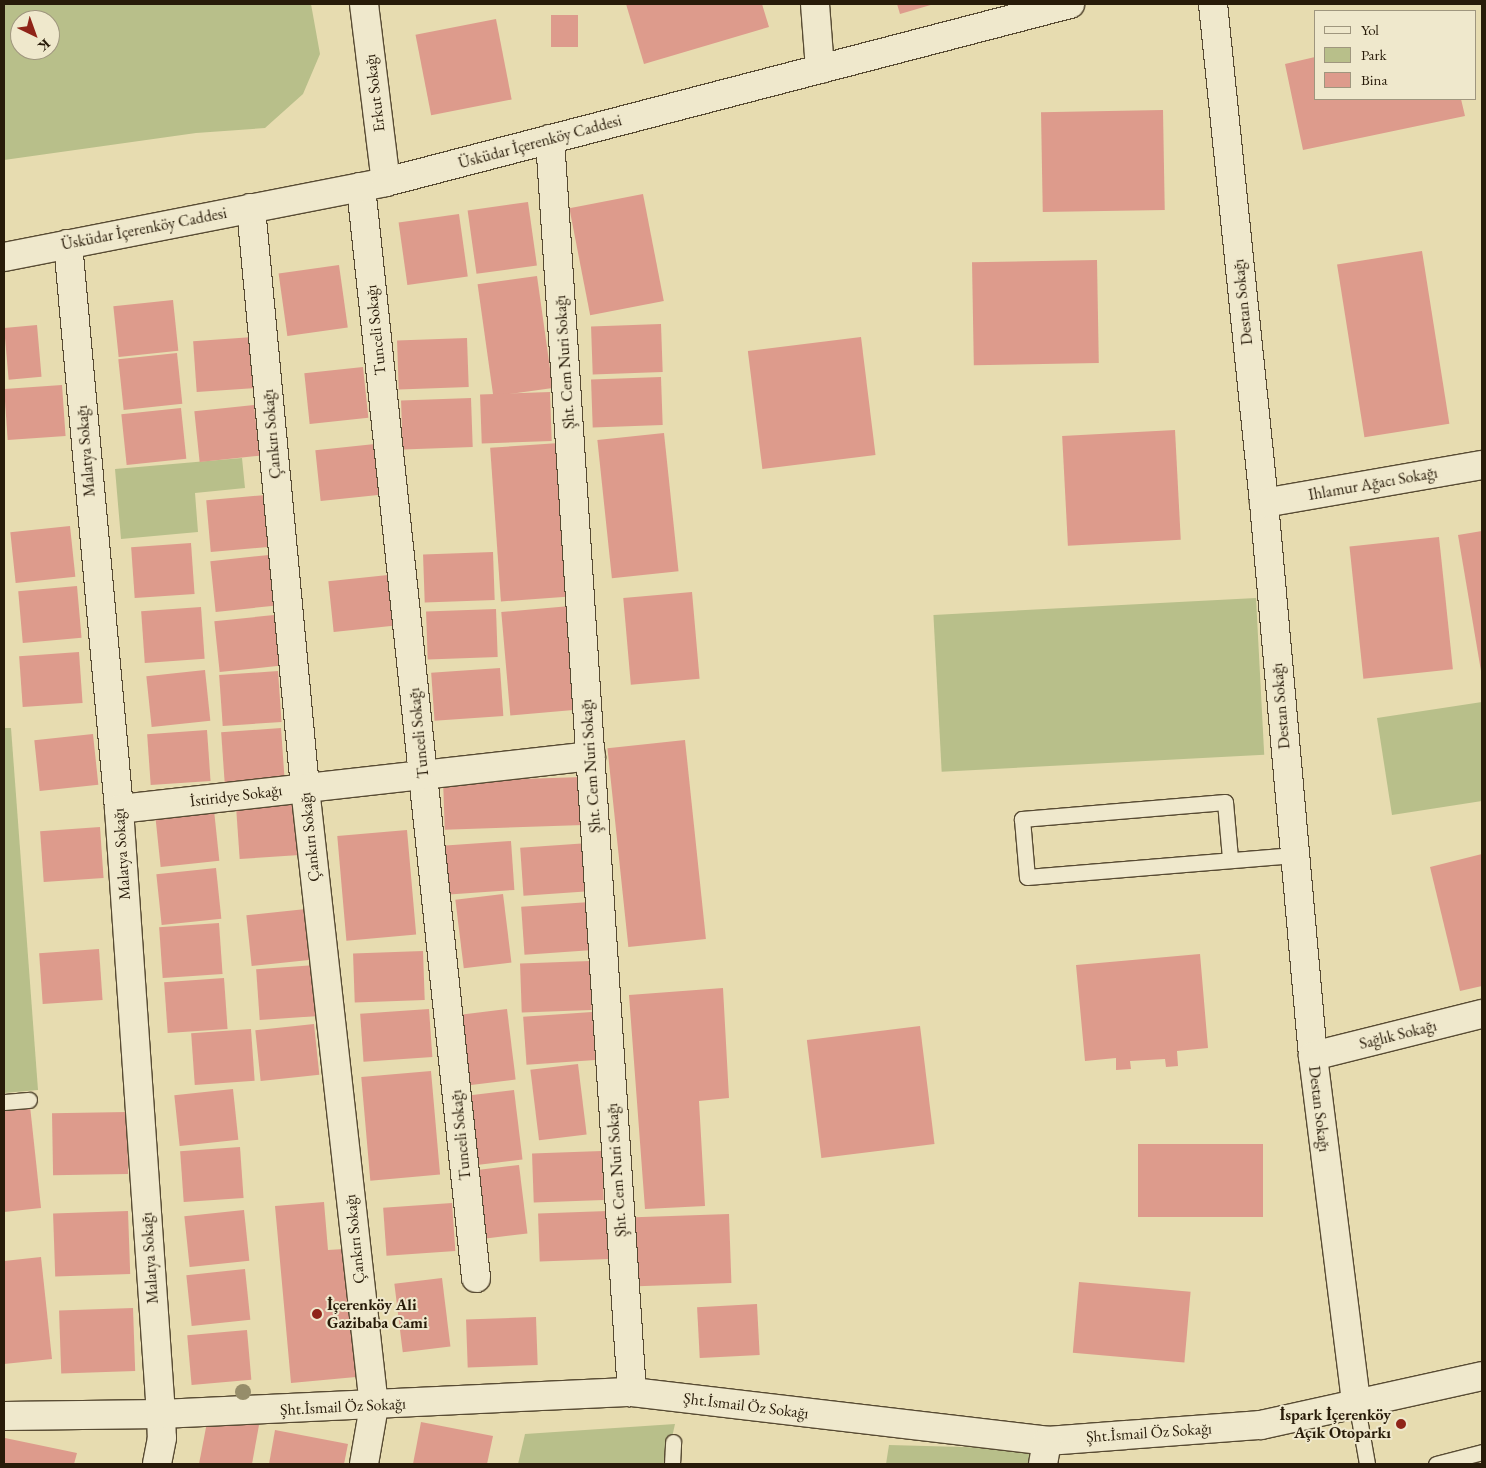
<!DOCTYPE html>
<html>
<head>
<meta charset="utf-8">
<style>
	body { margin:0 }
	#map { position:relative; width:1486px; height:1468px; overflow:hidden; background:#e7dcb0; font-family:"EB Garamond",serif }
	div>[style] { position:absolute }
	.green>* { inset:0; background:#b8bf8a; transform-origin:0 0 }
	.building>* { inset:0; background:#dd9b8c; transform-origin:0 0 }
	.roads { filter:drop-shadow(1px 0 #584b33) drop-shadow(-1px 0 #584b33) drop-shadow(0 1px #584b33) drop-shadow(0 -1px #584b33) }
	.service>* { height:15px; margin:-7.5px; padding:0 7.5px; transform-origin:7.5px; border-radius:7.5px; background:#efe8cc }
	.minor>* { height:28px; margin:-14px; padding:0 14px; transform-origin:14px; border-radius:14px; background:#efe8cc }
	.secondary>* { height:28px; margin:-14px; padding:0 14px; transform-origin:14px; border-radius:14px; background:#efe8cc }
	.trees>* { width:16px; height:16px; margin:-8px; border-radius:50%; background:#968d6a }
	.dots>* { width:14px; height:14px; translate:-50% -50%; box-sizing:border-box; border:2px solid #efe8cc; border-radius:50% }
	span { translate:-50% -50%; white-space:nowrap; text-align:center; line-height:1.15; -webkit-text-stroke:4px #efe8cc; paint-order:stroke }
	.street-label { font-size:16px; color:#281b09 }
	.poi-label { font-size:16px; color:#281b09; font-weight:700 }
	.left { translate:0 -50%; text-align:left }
	.right { translate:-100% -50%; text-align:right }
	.frame { position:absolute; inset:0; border:5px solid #281b09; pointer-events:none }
	.legend { position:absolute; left:1314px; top:10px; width:162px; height:90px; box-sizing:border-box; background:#efe8cc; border:1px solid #9f967e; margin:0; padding:6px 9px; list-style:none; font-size:15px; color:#281b09 }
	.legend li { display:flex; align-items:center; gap:10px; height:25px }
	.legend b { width:25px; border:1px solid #9f967e }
	.north { position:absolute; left:10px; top:10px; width:50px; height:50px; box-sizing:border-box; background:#efe8cc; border:1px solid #9f967e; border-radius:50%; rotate:138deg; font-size:14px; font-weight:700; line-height:20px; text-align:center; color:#281b09 }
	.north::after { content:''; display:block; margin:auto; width:18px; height:22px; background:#8f2418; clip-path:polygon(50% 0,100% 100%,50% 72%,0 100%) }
</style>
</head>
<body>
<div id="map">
	<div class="green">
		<div style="clip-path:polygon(evenodd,4px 4px,311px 4px,320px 54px,303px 94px,265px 128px,196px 133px,4px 160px,4px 4px,20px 20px,50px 20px,50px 50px,20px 50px,20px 20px)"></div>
		<div style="clip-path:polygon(242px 458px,245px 488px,195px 493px,198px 532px,121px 539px,115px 469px)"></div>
		<div style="left:1256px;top:598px;width:157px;height:323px;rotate:87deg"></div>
		<div style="clip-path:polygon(1482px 702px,1482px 801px,1392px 815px,1377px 718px)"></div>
		<div style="clip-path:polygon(4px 728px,11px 728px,38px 1090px,4px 1093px)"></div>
		<div style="clip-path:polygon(675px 1424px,666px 1464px,518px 1464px,525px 1434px)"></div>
		<div style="clip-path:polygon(889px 1445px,1033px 1449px,1030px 1464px,886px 1464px)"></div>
	</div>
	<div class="building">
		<div style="clip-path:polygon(626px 4px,762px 4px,769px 27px,644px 64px)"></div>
		<div style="clip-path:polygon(897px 4px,934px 4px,900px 14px)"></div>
		<div style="left:578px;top:15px;width:32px;height:27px;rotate:90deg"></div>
		<div style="left:496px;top:19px;width:82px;height:82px;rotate:79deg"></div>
		<div style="clip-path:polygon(1315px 57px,1315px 99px,1461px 99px,1465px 116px,1303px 150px,1285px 64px)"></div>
		<div style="left:1163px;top:110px;width:100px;height:122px;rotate:89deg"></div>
		<div style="left:643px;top:194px;width:109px;height:75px;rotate:79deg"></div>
		<div style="left:528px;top:202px;width:64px;height:61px;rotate:82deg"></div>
		<div style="left:459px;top:214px;width:63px;height:61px;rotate:82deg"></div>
		<div style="left:1422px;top:251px;width:175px;height:86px;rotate:81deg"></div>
		<div style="left:1097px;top:260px;width:103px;height:125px;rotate:89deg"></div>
		<div style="left:339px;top:265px;width:63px;height:61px;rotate:82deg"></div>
		<div style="left:537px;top:276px;width:113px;height:60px;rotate:82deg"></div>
		<div style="left:173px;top:300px;width:51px;height:60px;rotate:84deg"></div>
		<div style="left:661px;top:324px;width:48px;height:70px;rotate:88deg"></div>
		<div style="left:37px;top:325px;width:52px;height:33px;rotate:85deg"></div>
		<div style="left:253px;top:337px;width:51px;height:60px;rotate:86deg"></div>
		<div style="left:861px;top:337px;width:119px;height:114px;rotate:83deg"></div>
		<div style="left:467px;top:338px;width:49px;height:70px;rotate:88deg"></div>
		<div style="left:177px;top:353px;width:51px;height:59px;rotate:84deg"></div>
		<div style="left:363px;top:367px;width:51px;height:59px;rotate:84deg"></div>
		<div style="left:661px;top:377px;width:48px;height:70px;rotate:88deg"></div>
		<div style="left:62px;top:385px;width:51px;height:58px;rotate:86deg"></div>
		<div style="left:550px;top:392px;width:49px;height:70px;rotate:88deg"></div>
		<div style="left:471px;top:398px;width:49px;height:70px;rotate:88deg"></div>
		<div style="left:254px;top:405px;width:51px;height:60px;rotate:84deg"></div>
		<div style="left:181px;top:408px;width:51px;height:60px;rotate:84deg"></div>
		<div style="left:1175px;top:430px;width:110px;height:113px;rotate:87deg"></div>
		<div style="left:664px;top:433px;width:139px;height:67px;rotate:84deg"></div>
		<div style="left:559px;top:443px;width:154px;height:69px;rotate:86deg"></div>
		<div style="left:375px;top:444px;width:51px;height:60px;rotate:84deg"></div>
		<div style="left:266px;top:495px;width:52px;height:60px;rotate:85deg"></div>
		<div style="left:70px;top:526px;width:51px;height:60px;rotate:84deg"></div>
		<div style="clip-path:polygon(1482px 531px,1482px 671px,1481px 671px,1458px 535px)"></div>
		<div style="left:1439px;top:537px;width:133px;height:90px;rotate:84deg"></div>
		<div style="left:191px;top:543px;width:51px;height:60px;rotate:86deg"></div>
		<div style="left:493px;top:552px;width:48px;height:70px;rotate:88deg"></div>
		<div style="left:269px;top:555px;width:51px;height:59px;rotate:84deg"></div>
		<div style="left:388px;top:575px;width:51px;height:60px;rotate:84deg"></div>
		<div style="left:77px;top:586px;width:52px;height:59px;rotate:85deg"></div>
		<div style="left:692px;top:592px;width:87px;height:69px;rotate:85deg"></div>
		<div style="left:570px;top:606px;width:104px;height:69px;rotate:85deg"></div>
		<div style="left:201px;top:607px;width:52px;height:60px;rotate:86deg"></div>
		<div style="left:496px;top:609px;width:48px;height:70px;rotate:88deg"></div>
		<div style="left:274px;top:615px;width:51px;height:60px;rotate:84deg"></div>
		<div style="left:79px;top:652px;width:51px;height:60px;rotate:86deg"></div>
		<div style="left:500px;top:668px;width:48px;height:69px;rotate:86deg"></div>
		<div style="left:205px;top:670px;width:51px;height:59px;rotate:84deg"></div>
		<div style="left:278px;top:671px;width:51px;height:59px;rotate:86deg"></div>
		<div style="left:281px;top:728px;width:52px;height:60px;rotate:86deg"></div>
		<div style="left:207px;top:730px;width:51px;height:60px;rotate:86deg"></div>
		<div style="left:93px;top:734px;width:51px;height:59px;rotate:84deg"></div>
		<div style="left:685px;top:740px;width:200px;height:78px;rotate:84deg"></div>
		<div style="left:582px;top:777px;width:48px;height:139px;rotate:88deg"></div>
		<div style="left:296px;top:804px;width:51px;height:60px;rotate:86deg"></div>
		<div style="left:214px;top:810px;width:51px;height:59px;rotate:84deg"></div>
		<div style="left:100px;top:827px;width:51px;height:60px;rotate:86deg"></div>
		<div style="left:407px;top:830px;width:105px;height:70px;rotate:85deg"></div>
		<div style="left:511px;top:841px;width:49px;height:69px;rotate:86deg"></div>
		<div style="left:589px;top:843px;width:48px;height:69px;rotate:86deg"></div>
		<div style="clip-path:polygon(1482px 854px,1482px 986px,1460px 991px,1430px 867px)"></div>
		<div style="left:216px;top:868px;width:51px;height:60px;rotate:84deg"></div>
		<div style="left:503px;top:894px;width:69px;height:48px;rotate:83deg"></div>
		<div style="left:590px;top:902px;width:48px;height:69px;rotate:86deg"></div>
		<div style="left:306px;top:909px;width:51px;height:60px;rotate:84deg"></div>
		<div style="left:219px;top:923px;width:51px;height:60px;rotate:86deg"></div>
		<div style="left:99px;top:949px;width:51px;height:60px;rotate:86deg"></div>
		<div style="left:423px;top:951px;width:49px;height:70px;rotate:88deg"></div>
		<div style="clip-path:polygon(1200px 954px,1208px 1048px,1177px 1051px,1178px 1066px,1166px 1067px,1165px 1059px,1130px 1061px,1131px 1069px,1116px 1070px,1116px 1058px,1085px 1061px,1076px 965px)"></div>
		<div style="left:590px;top:961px;width:49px;height:70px;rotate:88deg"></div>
		<div style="left:316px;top:965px;width:51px;height:60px;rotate:86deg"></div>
		<div style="left:224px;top:978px;width:51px;height:60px;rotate:86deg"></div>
		<div style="clip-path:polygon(723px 988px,729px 1098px,699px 1101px,705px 1206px,645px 1209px,629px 995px)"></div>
		<div style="left:429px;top:1009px;width:48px;height:69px;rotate:86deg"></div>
		<div style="left:507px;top:1009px;width:71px;height:49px;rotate:83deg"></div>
		<div style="left:592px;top:1012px;width:48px;height:69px;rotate:86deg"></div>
		<div style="left:314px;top:1024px;width:51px;height:59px;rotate:84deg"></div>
		<div style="left:920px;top:1026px;width:119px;height:114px;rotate:83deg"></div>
		<div style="left:251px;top:1029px;width:52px;height:60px;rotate:86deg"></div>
		<div style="left:578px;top:1064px;width:71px;height:48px;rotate:83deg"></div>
		<div style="left:431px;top:1071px;width:104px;height:70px;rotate:85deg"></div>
		<div style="left:233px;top:1089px;width:51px;height:59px;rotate:84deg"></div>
		<div style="left:514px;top:1090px;width:70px;height:48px;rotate:83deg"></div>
		<div style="clip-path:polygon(30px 1106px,41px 1208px,4px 1212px,4px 1109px)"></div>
		<div style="left:127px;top:1112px;width:62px;height:75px;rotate:89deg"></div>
		<div style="left:1138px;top:1144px;width:125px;height:73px"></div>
		<div style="left:240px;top:1147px;width:51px;height:60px;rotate:86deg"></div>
		<div style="left:602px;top:1151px;width:49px;height:70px;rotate:88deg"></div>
		<div style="left:519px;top:1165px;width:69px;height:48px;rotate:83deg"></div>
		<div style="clip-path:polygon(324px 1202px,328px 1250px,344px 1249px,356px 1377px,291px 1383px,275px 1206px)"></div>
		<div style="left:452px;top:1203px;width:48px;height:69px;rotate:86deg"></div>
		<div style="left:244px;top:1210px;width:51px;height:60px;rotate:84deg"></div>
		<div style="left:128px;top:1211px;width:63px;height:75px;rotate:88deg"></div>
		<div style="left:608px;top:1211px;width:48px;height:70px;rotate:88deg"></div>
		<div style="left:729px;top:1214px;width:69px;height:94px;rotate:88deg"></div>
		<div style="clip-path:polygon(41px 1257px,52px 1359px,4px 1364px,4px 1261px)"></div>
		<div style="left:245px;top:1269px;width:51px;height:59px;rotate:84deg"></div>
		<div style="left:442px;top:1278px;width:69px;height:48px;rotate:83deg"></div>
		<div style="left:1079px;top:1282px;width:112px;height:71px;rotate:5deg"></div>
		<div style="left:757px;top:1304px;width:51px;height:60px;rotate:87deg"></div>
		<div style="left:133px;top:1308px;width:63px;height:74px;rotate:88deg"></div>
		<div style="left:536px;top:1317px;width:48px;height:70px;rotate:88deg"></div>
		<div style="left:247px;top:1330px;width:50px;height:60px;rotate:85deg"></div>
		<div style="clip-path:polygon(208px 1417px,259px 1425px,252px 1464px,199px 1464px)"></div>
		<div style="clip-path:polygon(421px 1422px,493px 1436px,487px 1464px,413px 1464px)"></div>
		<div style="clip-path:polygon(275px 1430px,348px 1444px,344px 1464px,269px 1464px)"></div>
		<div style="clip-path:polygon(5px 1438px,77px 1453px,74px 1464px,4px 1464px)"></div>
	</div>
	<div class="roads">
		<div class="service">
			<div style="left:1230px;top:858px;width:56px;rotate:-95.1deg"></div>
			<div style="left:1225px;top:802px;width:204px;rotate:175.2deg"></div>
			<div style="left:1022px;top:819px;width:58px;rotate:85.1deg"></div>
			<div style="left:1027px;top:877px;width:268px;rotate:-4.7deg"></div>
			<div style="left:4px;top:1102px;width:25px;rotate:-5deg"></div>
			<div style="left:1357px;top:1407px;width:58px;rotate:80deg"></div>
			<div style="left:672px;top:1464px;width:22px;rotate:-87deg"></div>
			<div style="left:1436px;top:1464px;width:48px;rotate:-14.6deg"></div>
		</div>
		<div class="minor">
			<div style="left:364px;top:4px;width:179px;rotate:83deg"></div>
			<div style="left:815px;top:4px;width:65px;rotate:85.6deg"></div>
			<div style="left:1213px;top:4px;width:502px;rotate:84.16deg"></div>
			<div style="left:1264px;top:503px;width:555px;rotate:84.94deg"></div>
			<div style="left:1313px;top:1056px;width:354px;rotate:82.9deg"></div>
			<div style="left:550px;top:139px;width:1256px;rotate:86.26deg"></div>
			<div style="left:361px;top:187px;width:1097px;rotate:83.98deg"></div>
			<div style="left:251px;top:208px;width:583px;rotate:84.68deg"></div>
			<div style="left:305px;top:788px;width:622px;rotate:83.63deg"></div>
			<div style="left:374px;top:1406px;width:59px;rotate:99.8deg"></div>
			<div style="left:68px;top:244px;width:567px;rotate:84.84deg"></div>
			<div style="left:119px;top:809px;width:606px;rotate:86.03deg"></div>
			<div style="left:161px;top:1414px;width:24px;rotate:88deg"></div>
			<div style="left:162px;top:1438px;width:26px;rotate:101deg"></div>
			<div style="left:1264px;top:503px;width:221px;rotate:-9.9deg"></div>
			<div style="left:119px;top:809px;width:475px;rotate:-6.4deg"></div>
			<div style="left:1313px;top:1056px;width:174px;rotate:-14deg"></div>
			<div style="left:4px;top:1416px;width:157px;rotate:-0.7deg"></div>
			<div style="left:161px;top:1414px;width:472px;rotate:-2.7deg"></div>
			<div style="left:632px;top:1392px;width:418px;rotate:6.7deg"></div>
			<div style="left:1047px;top:1441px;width:215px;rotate:-4.3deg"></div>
			<div style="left:1261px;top:1425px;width:226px;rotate:-12.5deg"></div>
			<div style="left:1043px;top:1464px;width:23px;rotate:-80deg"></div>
		</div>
		<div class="secondary">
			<div style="left:4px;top:257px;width:389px;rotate:-11.1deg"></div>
			<div style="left:386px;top:182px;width:707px;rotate:-14.59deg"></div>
		</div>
	</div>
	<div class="trees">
		<div style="left:243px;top:1392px"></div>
	</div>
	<div class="dots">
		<div style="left:317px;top:1314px;background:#8f2418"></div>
		<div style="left:1401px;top:1424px;background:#8f2418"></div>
	</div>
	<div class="street-label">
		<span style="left:375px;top:93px;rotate:-97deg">Erkut Sokağı</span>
		<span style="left:540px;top:142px;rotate:-15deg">Üsküdar İçerenköy Caddesi</span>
		<span style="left:144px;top:229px;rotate:-11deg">Üsküdar İçerenköy Caddesi</span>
		<span style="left:1243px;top:302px;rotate:-96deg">Destan Sokağı</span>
		<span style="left:376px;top:330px;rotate:-96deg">Tunceli Sokağı</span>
		<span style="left:565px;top:362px;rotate:-94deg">Şht. Cem Nuri Sokağı</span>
		<span style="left:272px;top:434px;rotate:-95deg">Çankırı Sokağı</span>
		<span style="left:86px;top:451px;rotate:-95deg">Malatya Sokağı</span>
		<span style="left:1373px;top:484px;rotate:-10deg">Ihlamur Ağacı Sokağı</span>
		<span style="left:1281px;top:706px;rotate:-95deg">Destan Sokağı</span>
		<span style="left:419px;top:733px;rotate:-96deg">Tunceli Sokağı</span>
		<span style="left:591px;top:766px;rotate:-94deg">Şht. Cem Nuri Sokağı</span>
		<span style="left:236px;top:796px;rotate:-7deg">İstiridye Sokağı</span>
		<span style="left:310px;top:837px;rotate:-96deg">Çankırı Sokağı</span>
		<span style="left:122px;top:854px;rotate:-94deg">Malatya Sokağı</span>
		<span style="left:1398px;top:1035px;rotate:-14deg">Sağlık Sokağı</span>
		<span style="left:1319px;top:1109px;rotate:83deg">Destan Sokağı</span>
		<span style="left:461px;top:1135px;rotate:-96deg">Tunceli Sokağı</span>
		<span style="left:617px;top:1170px;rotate:-94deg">Şht. Cem Nuri Sokağı</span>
		<span style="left:355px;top:1239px;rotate:-96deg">Çankırı Sokağı</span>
		<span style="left:150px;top:1258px;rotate:-94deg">Malatya Sokağı</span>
		<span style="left:746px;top:1406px;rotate:7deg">Şht.İsmail Öz Sokağı</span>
		<span style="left:343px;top:1407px;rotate:-3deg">Şht.İsmail Öz Sokağı</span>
		<span style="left:1149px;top:1433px;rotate:-4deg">Şht.İsmail Öz Sokağı</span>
	</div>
	<div class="poi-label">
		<span class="left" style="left:327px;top:1314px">İçerenköy Ali<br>Gazibaba Cami</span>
		<span class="right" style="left:1391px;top:1424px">İspark İçerenköy<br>Açık Otoparkı</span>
	</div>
	<div class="frame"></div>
	<ul class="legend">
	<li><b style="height:6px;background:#efe8cc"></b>Yol</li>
	<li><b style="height:14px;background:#b8bf8a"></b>Park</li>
	<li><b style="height:14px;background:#dd9b8c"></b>Bina</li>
	</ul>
	<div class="north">K</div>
</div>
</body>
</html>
